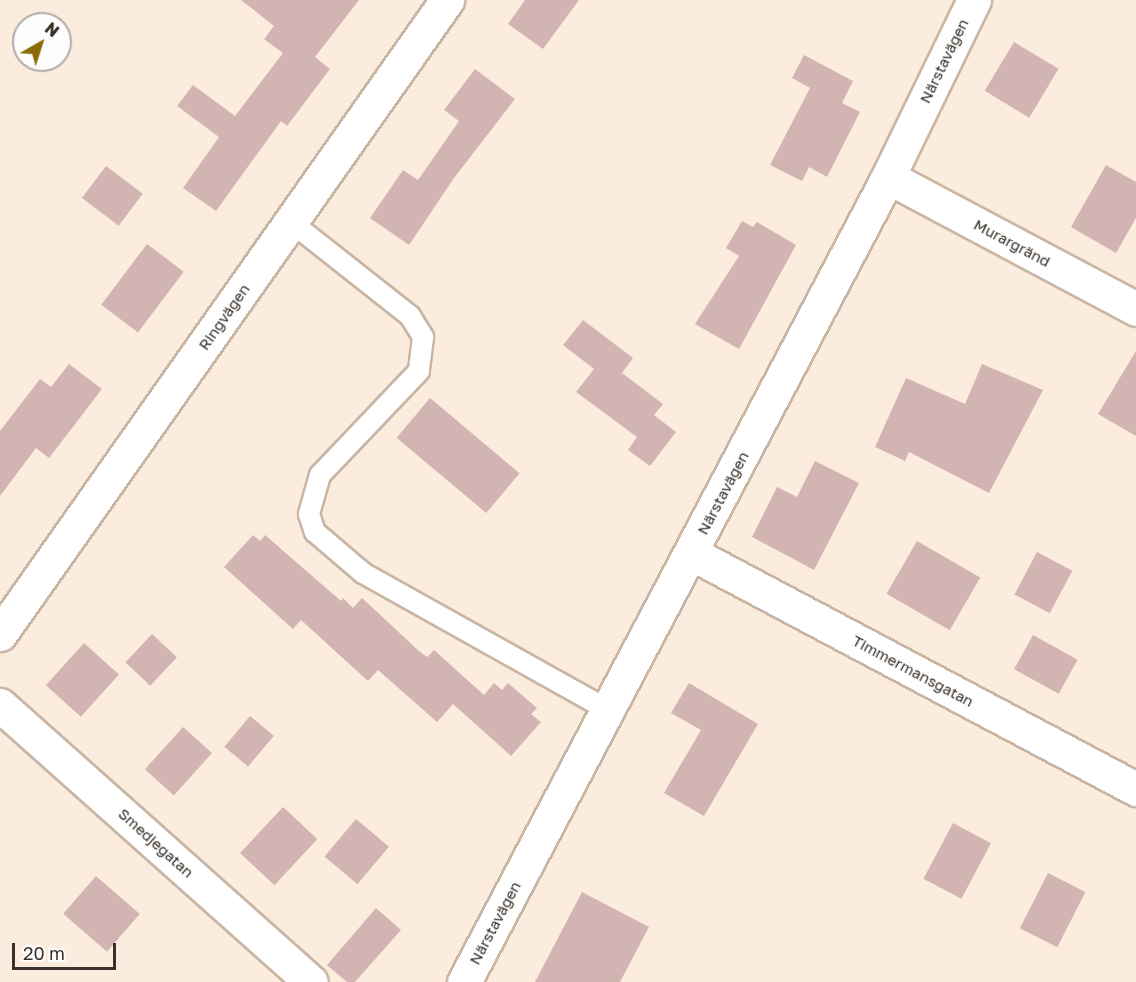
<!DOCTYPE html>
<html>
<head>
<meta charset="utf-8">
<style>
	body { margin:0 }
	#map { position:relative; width:1136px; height:982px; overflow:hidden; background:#fcecde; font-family:"Golos Text",sans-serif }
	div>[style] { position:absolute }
	.building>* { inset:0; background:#d2b5b2; transform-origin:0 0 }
	.roads { filter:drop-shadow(2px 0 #c9b5a4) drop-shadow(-2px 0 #c9b5a4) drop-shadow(0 2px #c9b5a4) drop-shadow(0 -2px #c9b5a4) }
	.service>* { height:20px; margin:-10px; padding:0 10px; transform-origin:10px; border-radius:10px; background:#fff }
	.minor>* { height:33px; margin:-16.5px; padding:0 16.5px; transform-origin:16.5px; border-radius:16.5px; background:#fff }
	span { translate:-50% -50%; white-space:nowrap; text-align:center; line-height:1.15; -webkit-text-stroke:4.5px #fdfdfd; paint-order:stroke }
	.street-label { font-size:15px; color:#39312a }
	.north { position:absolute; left:12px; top:12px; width:60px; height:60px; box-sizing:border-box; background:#fdfdfd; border:2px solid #afaba9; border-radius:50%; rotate:39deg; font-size:16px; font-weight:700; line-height:24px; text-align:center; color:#39312a }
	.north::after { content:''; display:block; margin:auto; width:21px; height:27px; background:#8a6907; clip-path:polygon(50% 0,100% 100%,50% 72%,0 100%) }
	.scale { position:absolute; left:12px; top:943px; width:104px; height:27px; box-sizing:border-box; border:3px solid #39312a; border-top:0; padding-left:8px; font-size:18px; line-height:21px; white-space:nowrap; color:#39312a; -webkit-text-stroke:4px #fdfdfd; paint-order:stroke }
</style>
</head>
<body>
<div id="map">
	<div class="building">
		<div style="clip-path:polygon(241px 0,359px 0,315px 57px,330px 69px,287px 126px,281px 121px,216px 211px,183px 188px,219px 137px,177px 106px,193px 85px,235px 116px,283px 53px,264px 39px,274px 26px)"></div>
		<div style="clip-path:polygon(525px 0,579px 0,543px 49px,508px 24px)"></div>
		<div style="left:1014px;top:42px;width:52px;height:57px;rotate:31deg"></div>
		<div style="clip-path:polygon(804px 55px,853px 81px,842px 103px,860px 112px,827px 177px,809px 167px,802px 181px,770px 165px,810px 88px,792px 78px)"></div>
		<div style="clip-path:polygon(475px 69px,515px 99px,454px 178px,409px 245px,370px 218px,403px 170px,418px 180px,459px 121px,444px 110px)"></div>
		<div style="clip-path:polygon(1106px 165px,1136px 182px,1136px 218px,1116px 253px,1071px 227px)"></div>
		<div style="left:106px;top:166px;width:46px;height:40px;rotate:37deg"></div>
		<div style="clip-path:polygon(742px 221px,753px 227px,757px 222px,796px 245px,739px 349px,695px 324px,739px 256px,726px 248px)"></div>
		<div style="left:147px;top:244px;width:46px;height:76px;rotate:37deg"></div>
		<div style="clip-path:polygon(583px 320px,633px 358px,622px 373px,663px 404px,654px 415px,676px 432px,650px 466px,628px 450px,637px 437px,576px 392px,594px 369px,563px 345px)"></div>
		<div style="clip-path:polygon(1136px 351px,1136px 436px,1098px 414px)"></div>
		<div style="clip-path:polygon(69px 364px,102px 389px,49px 458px,36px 448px,0 496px,0 431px,40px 379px,51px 387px)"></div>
		<div style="clip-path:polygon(982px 364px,1043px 390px,989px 493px,909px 452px,905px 461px,875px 447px,906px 378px,965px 404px)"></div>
		<div style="left:430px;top:398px;width:117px;height:52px;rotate:40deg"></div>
		<div style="clip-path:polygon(815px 461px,859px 483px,814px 570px,752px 537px,777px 487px,797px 497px)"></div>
		<div style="clip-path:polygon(253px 535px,260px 541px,265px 535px,341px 601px,343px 598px,353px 608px,362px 598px,419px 651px,427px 657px,434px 650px,484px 695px,494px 683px,502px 690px,508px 683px,537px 708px,531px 714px,541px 722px,511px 756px,453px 704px,437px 722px,378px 670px,368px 681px,301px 620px,293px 629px,224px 567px)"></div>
		<div style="left:917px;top:541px;width:73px;height:61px;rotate:30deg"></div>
		<div style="left:1037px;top:552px;width:40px;height:48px;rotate:28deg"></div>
		<div style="left:152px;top:634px;width:34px;height:39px;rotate:43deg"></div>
		<div style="left:1033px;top:635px;width:51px;height:39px;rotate:29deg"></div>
		<div style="left:84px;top:643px;width:47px;height:57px;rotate:42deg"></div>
		<div style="clip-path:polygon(689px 683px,758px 724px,704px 816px,664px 793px,701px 730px,671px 713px)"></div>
		<div style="left:250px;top:716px;width:31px;height:40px;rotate:40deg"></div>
		<div style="left:183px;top:727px;width:39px;height:57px;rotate:42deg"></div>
		<div style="left:283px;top:807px;width:47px;height:63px;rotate:43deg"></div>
		<div style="left:356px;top:819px;width:43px;height:49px;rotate:40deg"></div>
		<div style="left:953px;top:823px;width:43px;height:63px;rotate:28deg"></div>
		<div style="left:1048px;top:873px;width:42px;height:62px;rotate:27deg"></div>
		<div style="left:96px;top:876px;width:58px;height:50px;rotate:41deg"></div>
		<div style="clip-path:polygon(582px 892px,649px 927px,620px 982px,535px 982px)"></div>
		<div style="clip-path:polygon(376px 908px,401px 930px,355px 982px,347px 982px,327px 965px)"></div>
	</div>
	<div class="roads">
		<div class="service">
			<div style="left:291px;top:222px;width:152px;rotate:38.3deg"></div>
			<div style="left:410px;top:316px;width:25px;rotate:58deg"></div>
			<div style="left:423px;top:337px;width:34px;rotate:97deg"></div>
			<div style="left:419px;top:371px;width:144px;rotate:133.6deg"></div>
			<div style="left:320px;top:475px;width:41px;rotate:105.8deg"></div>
			<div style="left:309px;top:514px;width:19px;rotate:72deg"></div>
			<div style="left:315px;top:532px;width:63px;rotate:40.5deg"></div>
			<div style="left:363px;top:573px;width:281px;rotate:29.2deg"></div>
		</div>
		<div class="minor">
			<div style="left:888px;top:177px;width:281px;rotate:28deg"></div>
			<div style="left:691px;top:553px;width:504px;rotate:27.94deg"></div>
			<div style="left:0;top:634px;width:776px;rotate:-54.81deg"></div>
			<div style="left:0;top:705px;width:416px;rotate:41.7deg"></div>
			<div style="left:464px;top:982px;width:910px;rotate:-62.22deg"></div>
			<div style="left:888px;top:177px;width:197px;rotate:-64.1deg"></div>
		</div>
	</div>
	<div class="street-label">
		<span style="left:944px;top:61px;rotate:-64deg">Närstavägen</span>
		<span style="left:1012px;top:243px;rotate:28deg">Murargränd</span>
		<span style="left:224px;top:317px;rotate:-55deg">Ringvägen</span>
		<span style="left:723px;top:493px;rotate:-62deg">Närstavägen</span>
		<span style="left:913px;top:671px;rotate:28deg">Timmermansgatan</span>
		<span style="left:156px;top:843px;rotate:42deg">Smedjegatan</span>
		<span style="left:495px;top:923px;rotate:-62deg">Närstavägen</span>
	</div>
	<div class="north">N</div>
	<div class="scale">20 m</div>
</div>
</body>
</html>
